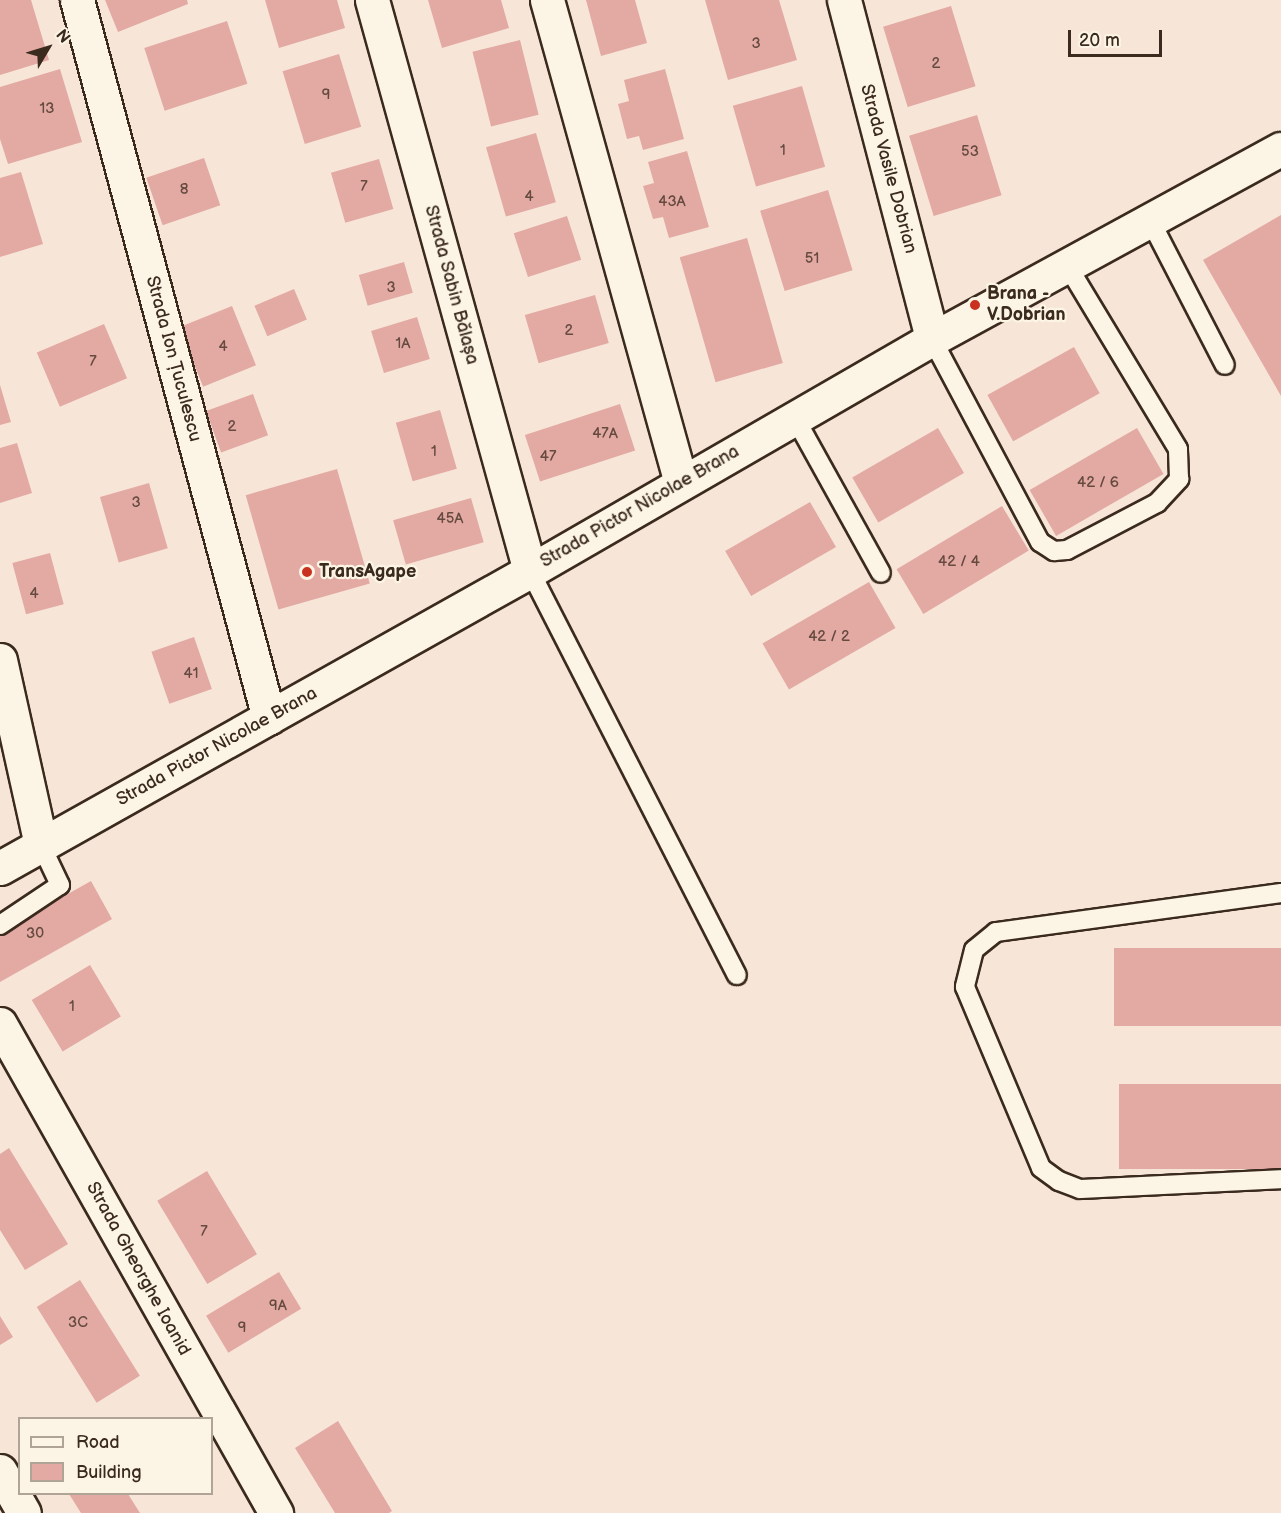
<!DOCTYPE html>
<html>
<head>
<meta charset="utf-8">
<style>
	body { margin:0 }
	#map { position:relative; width:1281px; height:1513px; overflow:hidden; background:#f7e6d8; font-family:"Balsamiq Sans",sans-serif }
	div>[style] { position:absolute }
	.building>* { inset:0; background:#e3a9a3; transform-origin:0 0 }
	.roads { filter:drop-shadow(2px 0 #3b2a1e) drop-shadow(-2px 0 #3b2a1e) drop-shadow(0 2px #3b2a1e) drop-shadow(0 -2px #3b2a1e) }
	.service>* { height:18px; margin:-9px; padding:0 9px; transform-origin:9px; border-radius:9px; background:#fcf5e5 }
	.minor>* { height:33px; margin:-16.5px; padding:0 16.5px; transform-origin:16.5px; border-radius:16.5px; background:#fcf5e5 }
	.tertiary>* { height:33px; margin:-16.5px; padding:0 16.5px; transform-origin:16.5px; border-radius:16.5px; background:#fcf5e5 }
	.dots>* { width:16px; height:16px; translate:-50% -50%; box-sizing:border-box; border:3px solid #fcf5e5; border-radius:50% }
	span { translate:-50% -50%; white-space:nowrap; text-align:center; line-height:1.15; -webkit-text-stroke:4.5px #fcf5e5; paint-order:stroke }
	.number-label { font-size:15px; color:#654a3f }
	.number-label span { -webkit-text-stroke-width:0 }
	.street-label { font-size:18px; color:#3b2a1e }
	.poi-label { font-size:18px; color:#3b2a1e; font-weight:700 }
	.left { translate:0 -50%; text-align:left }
	.legend { position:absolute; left:18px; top:1417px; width:195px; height:78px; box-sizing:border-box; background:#fcf5e5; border:2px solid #afa495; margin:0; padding:8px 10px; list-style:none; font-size:18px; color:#3b2a1e }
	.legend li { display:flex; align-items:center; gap:12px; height:30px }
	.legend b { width:30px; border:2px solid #afa495 }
	.north { position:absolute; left:18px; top:18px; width:60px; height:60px; -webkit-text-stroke:4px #fcf5e5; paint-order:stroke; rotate:52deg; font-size:16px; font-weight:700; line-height:24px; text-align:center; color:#3b2a1e }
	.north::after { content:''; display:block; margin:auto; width:21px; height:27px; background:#3b2a1e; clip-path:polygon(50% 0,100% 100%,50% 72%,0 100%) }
	.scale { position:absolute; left:1068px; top:30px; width:94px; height:27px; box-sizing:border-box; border:3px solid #3b2a1e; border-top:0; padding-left:8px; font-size:18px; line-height:21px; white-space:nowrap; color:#3b2a1e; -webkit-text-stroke:4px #fcf5e5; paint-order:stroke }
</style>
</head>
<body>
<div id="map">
	<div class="building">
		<div style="clip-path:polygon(0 0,31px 0,49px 60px,0 75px)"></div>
		<div style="clip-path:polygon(105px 0,187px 0,188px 4px,118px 32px)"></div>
		<div style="clip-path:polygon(265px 0,337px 0,345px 28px,279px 48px)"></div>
		<div style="clip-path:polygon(428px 0,501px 0,509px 28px,442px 48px)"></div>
		<div style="clip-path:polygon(586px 0,635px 0,647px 43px,601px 56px)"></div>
		<div style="clip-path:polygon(705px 0,779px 0,797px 60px,728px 80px)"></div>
		<div style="left:951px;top:6px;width:84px;height:71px;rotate:73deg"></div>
		<div style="left:227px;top:21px;width:66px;height:87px;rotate:72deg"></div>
		<div style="left:520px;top:40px;width:77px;height:49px;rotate:76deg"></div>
		<div style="left:339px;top:54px;width:76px;height:59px;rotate:73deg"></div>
		<div style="clip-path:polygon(60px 69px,82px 142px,8px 164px,0 139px,0 87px)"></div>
		<div style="clip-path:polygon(665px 69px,684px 139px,643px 150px,639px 136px,627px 139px,618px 104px,629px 101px,624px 80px)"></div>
		<div style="left:802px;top:86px;width:84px;height:72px;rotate:74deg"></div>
		<div style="left:977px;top:115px;width:84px;height:71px;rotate:73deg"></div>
		<div style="left:536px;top:133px;width:72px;height:52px;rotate:74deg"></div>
		<div style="clip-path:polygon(687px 151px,709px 227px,669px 238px,663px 217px,653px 219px,643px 186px,654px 183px,648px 162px)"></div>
		<div style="left:204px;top:158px;width:50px;height:61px;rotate:71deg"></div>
		<div style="left:379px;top:159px;width:52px;height:50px;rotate:74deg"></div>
		<div style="clip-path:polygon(21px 172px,43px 244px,0 257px,0 178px)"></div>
		<div style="left:828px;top:190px;width:84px;height:71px;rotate:73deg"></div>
		<div style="clip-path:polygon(1281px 215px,1281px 396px,1203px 260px)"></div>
		<div style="left:567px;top:216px;width:46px;height:56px;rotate:72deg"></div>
		<div style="left:747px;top:238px;width:130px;height:70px;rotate:74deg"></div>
		<div style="left:404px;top:262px;width:32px;height:47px;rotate:74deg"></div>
		<div style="left:294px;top:289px;width:33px;height:43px;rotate:67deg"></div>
		<div style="left:595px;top:295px;width:50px;height:73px;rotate:74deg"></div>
		<div style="left:232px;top:306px;width:64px;height:57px;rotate:68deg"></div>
		<div style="left:417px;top:317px;width:44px;height:48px;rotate:73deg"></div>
		<div style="left:104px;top:324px;width:59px;height:73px;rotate:67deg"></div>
		<div style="left:1074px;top:347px;width:53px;height:99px;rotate:61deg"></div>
		<div style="clip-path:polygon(0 385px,11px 422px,0 425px)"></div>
		<div style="left:253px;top:394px;width:44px;height:50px;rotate:70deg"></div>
		<div style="left:620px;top:404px;width:49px;height:100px;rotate:72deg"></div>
		<div style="left:440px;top:410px;width:61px;height:46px;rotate:74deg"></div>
		<div style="left:938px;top:428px;width:52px;height:99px;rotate:60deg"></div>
		<div style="left:1137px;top:428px;width:53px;height:124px;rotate:60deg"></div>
		<div style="clip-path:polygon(17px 443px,32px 493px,0 503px,0 448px)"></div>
		<div style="left:337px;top:469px;width:119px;height:95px;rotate:74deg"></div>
		<div style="left:149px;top:483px;width:68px;height:51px;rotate:74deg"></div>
		<div style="left:471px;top:498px;width:46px;height:81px;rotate:74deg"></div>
		<div style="left:810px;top:502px;width:52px;height:98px;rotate:60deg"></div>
		<div style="left:1002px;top:506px;width:52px;height:123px;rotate:59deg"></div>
		<div style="left:50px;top:553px;width:53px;height:39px;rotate:75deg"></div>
		<div style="left:869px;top:582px;width:53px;height:123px;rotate:60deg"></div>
		<div style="left:194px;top:637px;width:55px;height:45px;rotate:71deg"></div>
		<div style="clip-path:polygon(91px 881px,112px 919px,0 982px,0 932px)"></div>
		<div style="left:1281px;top:948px;width:78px;height:167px;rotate:90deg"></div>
		<div style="left:90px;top:965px;width:60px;height:68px;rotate:59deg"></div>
		<div style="left:1281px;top:1084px;width:85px;height:162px;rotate:90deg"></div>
		<div style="clip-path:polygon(9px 1148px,68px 1244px,25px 1270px,0 1230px,0 1154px)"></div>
		<div style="left:207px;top:1171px;width:97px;height:58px;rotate:59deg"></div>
		<div style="left:279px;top:1272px;width:43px;height:85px;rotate:59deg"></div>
		<div style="left:80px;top:1280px;width:113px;height:51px;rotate:58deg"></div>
		<div style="clip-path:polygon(0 1316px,13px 1337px,0 1345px)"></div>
		<div style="clip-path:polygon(338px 1421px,392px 1511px,389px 1513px,335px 1513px,295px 1448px)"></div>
		<div style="clip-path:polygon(69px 1494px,128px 1494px,140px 1513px,81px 1513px)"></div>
	</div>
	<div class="roads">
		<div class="service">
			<div style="left:1150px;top:220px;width:163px;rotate:62.7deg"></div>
			<div style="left:932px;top:339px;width:230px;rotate:62deg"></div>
			<div style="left:1040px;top:542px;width:17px;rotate:33deg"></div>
			<div style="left:1054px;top:551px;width:13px;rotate:-4deg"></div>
			<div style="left:1067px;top:550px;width:102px;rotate:-27.6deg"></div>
			<div style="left:1157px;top:503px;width:33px;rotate:-47deg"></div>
			<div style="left:1179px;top:479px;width:30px;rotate:-92deg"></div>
			<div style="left:1178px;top:449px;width:215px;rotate:-121.1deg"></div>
			<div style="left:795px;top:418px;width:177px;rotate:61deg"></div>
			<div style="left:530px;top:571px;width:454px;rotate:62.9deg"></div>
			<div style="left:1281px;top:893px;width:288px;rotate:172.2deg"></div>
			<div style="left:996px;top:932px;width:28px;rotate:141deg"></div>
			<div style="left:974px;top:950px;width:38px;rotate:104deg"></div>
			<div style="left:965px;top:987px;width:196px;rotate:67.2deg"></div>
			<div style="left:1041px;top:1168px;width:22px;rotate:36deg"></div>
			<div style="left:1059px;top:1181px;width:22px;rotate:21deg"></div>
			<div style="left:1080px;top:1189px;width:201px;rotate:-2.8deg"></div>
			<div style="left:0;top:925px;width:72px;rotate:-33.7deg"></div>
			<div style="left:60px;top:885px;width:44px;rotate:-115.4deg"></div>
		</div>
		<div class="minor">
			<div style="left:77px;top:0;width:743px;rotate:75.03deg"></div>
			<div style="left:372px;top:0;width:592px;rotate:74.53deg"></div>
			<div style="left:547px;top:0;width:501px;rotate:74.49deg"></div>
			<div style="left:844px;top:0;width:350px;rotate:75.4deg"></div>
			<div style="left:0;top:660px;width:189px;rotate:77.5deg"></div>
			<div style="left:0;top:1024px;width:562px;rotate:60.56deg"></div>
			<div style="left:0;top:1471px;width:48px;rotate:60.3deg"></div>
		</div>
		<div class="tertiary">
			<div style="left:0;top:868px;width:608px;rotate:-29.27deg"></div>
			<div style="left:530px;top:571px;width:464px;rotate:-30deg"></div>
			<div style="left:932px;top:339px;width:397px;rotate:-28.6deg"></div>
		</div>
	</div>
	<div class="dots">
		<div style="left:975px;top:305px;background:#c8321e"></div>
		<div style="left:307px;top:572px;background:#c8321e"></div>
	</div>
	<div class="number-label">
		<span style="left:756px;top:44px">3</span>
		<span style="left:936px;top:64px">2</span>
		<span style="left:326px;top:95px">9</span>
		<span style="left:47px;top:109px">13</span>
		<span style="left:783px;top:151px">1</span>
		<span style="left:970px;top:152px">53</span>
		<span style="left:364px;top:187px">7</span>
		<span style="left:184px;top:190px">8</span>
		<span style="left:529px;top:197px">4</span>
		<span style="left:672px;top:202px">43A</span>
		<span style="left:812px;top:259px">51</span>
		<span style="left:391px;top:288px">3</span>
		<span style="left:569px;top:331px">2</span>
		<span style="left:403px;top:344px">1A</span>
		<span style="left:223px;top:347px">4</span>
		<span style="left:93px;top:362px">7</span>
		<span style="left:232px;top:427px">2</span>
		<span style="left:605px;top:434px">47A</span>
		<span style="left:434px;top:452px">1</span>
		<span style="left:548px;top:457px">47</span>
		<span style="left:1098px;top:483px">42 / 6</span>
		<span style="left:136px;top:503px">3</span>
		<span style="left:450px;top:519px">45A</span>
		<span style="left:959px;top:562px">42 / 4</span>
		<span style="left:34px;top:594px">4</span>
		<span style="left:829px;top:637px">42 / 2</span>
		<span style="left:191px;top:674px">41</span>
		<span style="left:35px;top:934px">30</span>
		<span style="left:72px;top:1007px">1</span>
		<span style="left:204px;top:1232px">7</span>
		<span style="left:278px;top:1306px">9A</span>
		<span style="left:78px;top:1323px">3C</span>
		<span style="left:242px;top:1328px">9</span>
	</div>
	<div class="street-label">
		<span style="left:888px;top:169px;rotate:75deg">Strada Vasile Dobrian</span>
		<span style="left:451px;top:285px;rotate:75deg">Strada Sabin Bălașa</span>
		<span style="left:173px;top:359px;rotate:75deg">Strada Ion Țuculescu</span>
		<span style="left:640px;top:507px;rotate:-30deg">Strada Pictor Nicolae Brana</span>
		<span style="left:217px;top:747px;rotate:-29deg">Strada Pictor Nicolae Brana</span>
		<span style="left:138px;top:1269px;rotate:61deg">Strada Gheorghe Ioanid</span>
	</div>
	<div class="poi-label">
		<span class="left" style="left:987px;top:305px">Brana -<br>V.Dobrian</span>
		<span class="left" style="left:319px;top:572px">TransAgape</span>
	</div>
	<ul class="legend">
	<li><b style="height:8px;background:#fcf5e5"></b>Road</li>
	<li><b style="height:16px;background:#e3a9a3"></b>Building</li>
	</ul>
	<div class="north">N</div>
	<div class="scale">20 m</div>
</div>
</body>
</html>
